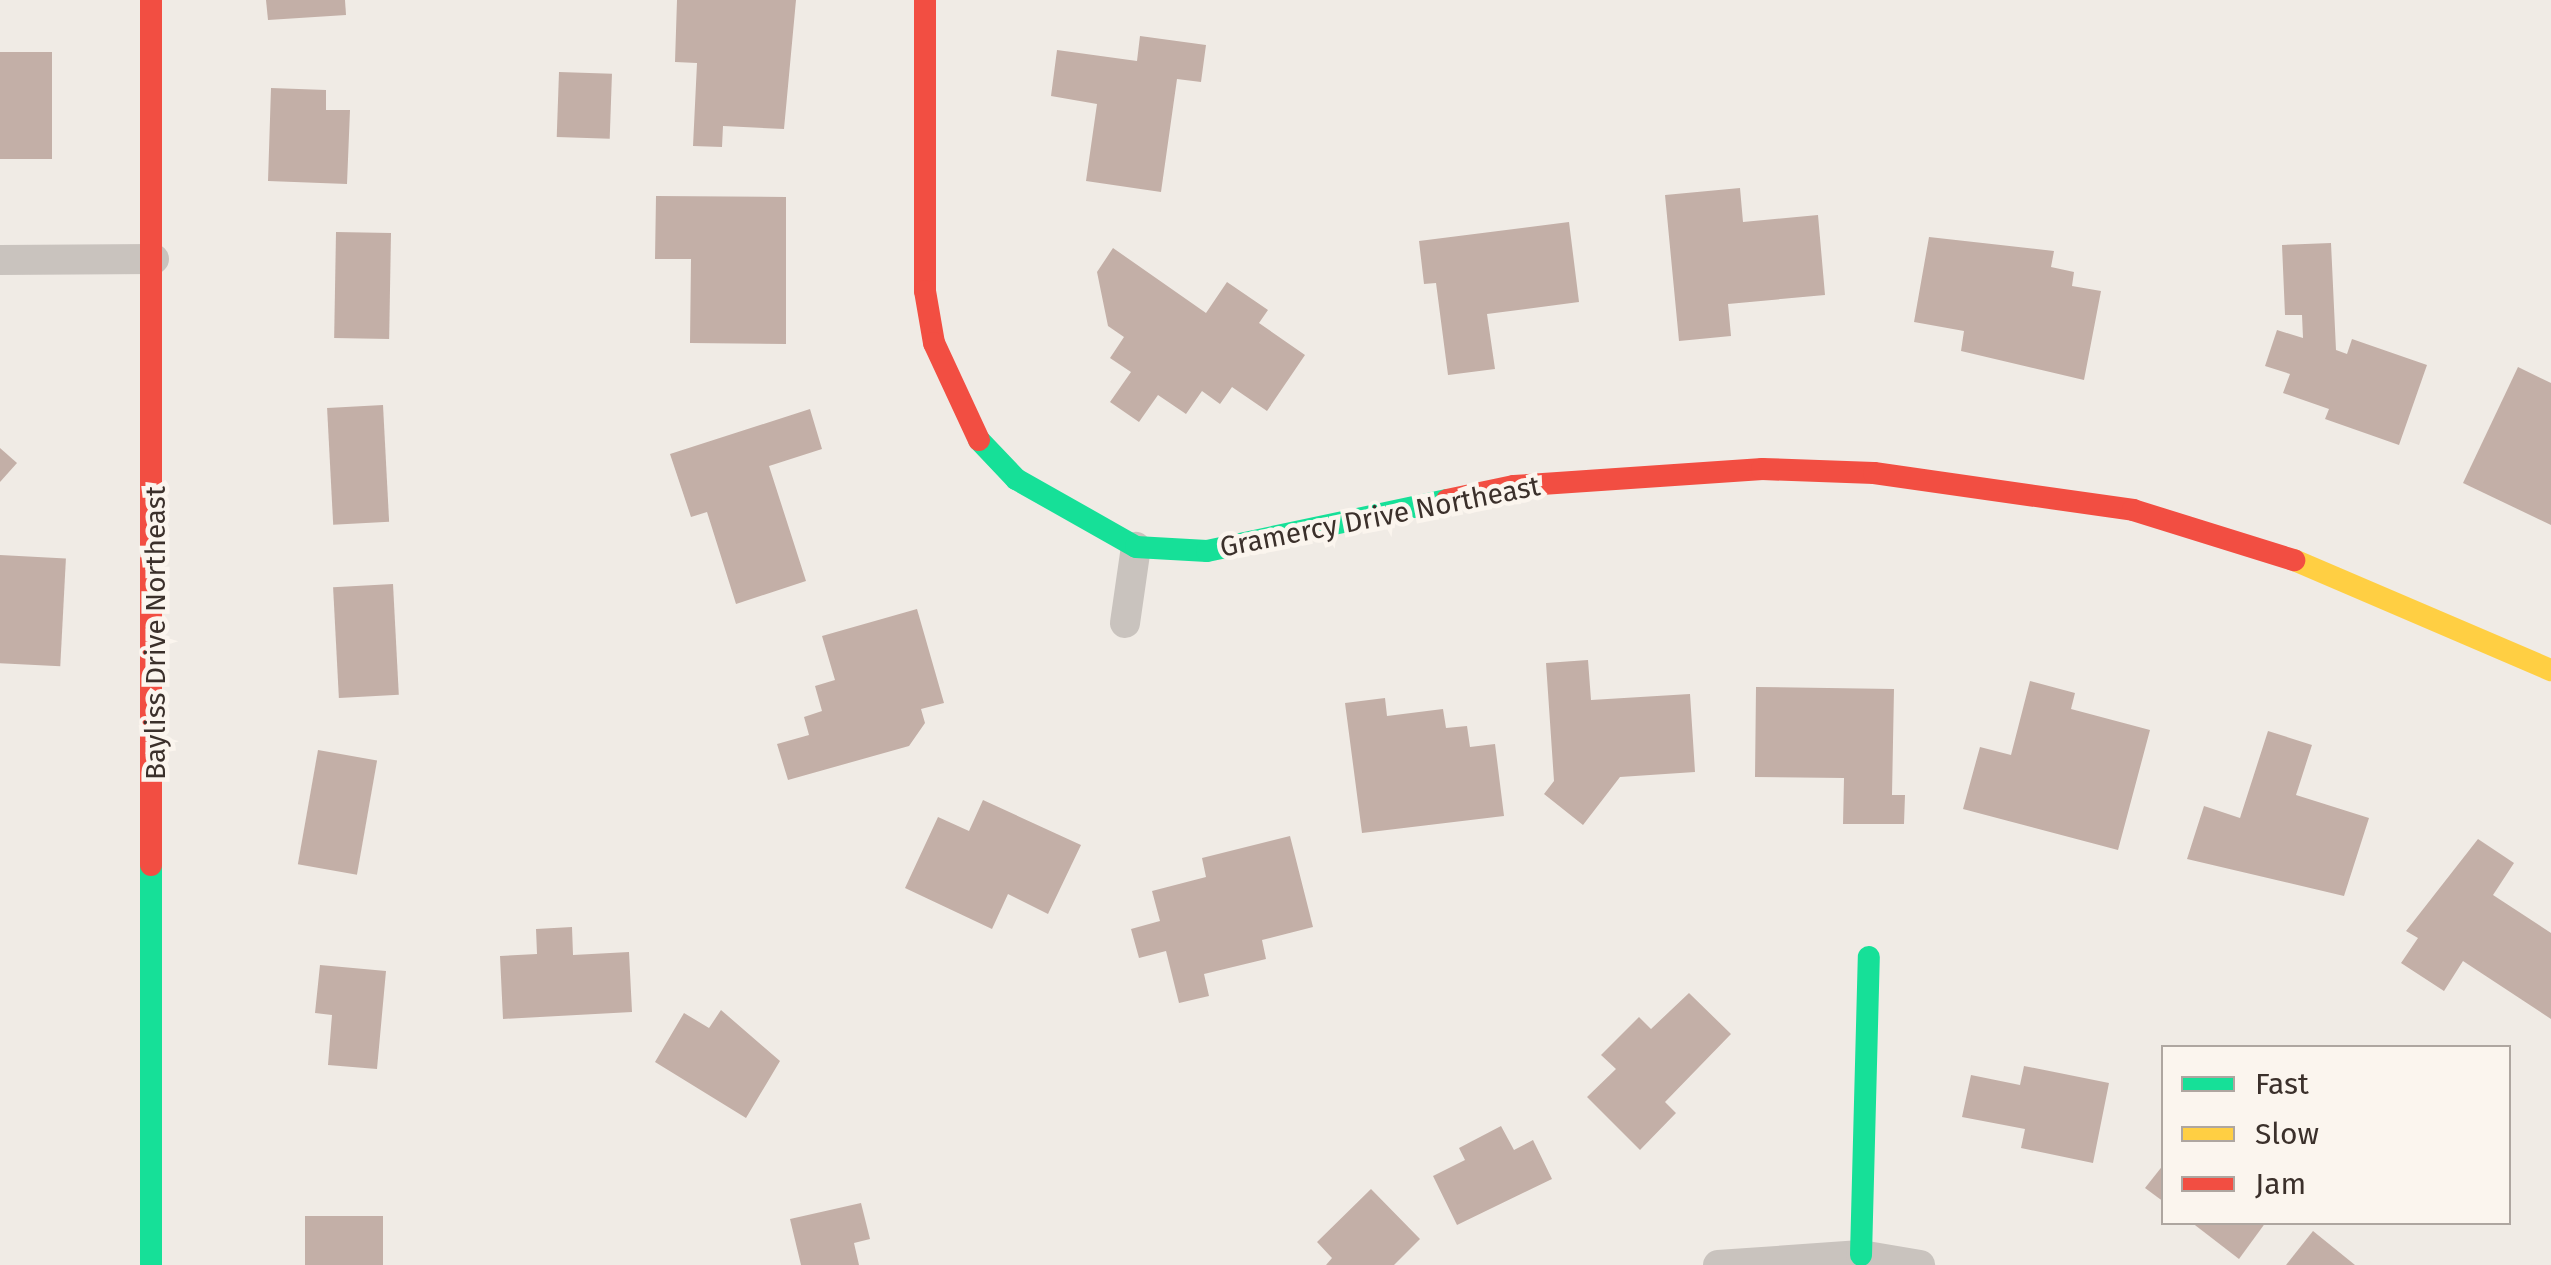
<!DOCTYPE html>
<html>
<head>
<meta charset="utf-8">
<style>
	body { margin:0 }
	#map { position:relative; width:2551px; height:1265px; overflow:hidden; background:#f0ebe5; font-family:"Fira Sans",sans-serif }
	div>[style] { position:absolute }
	.building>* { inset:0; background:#c3afa7; transform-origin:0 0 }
	.street>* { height:30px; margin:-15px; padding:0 15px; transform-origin:15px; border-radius:15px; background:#c9c3be }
	.fast>* { height:22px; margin:-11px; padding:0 11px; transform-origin:11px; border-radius:11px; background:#16e098 }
	.slow>* { height:22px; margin:-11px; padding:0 11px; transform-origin:11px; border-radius:11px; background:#ffcf43 }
	.jam>* { height:22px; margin:-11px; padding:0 11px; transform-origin:11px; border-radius:11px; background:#f24e42 }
	span { translate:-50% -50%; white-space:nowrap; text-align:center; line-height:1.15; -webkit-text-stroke:9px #fbf5ee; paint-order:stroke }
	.street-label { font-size:28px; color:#3b302b }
	.legend { position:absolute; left:2161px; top:1045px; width:350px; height:180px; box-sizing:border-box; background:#fbf5ee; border:2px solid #aea6a0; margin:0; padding:12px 18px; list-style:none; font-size:30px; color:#3b302b }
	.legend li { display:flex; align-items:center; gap:20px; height:50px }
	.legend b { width:50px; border:2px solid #aea6a0 }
</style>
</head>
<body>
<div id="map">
	<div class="building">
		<div style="clip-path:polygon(266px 0,345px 0,346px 15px,268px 20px)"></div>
		<div style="clip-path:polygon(677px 0,796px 0,784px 129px,723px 126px,722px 147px,693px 146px,697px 63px,675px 62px)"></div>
		<div style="clip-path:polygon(1140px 36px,1206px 45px,1201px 82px,1177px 79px,1161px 192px,1086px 181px,1097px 104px,1051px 96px,1057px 50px,1137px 61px)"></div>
		<div style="left:0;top:52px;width:52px;height:107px"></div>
		<div style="left:559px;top:72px;width:53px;height:65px;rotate:2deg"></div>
		<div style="clip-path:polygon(271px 88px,326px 90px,326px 110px,350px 110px,347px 184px,268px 181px)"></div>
		<div style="clip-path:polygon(1740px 188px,1743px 222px,1818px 215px,1825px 295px,1728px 304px,1731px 336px,1679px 341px,1665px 195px)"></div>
		<div style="clip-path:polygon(656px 196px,786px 197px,786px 344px,690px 343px,691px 259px,655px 259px)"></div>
		<div style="clip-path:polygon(1569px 222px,1579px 302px,1487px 314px,1495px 369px,1448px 375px,1436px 283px,1424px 284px,1419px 241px)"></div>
		<div style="left:336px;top:232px;width:55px;height:106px;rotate:1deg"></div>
		<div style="clip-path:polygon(1929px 237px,2054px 251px,2051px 267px,2074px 272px,2072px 286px,2101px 291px,2084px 380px,1961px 351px,1964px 331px,1914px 322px)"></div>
		<div style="clip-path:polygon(2331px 243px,2336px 350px,2347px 354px,2352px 339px,2427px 365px,2399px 445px,2325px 419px,2329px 409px,2283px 393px,2290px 374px,2265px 366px,2277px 330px,2303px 338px,2302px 315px,2285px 315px,2282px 245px)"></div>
		<div style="clip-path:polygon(1113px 248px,1206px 313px,1227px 282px,1268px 310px,1259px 323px,1305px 355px,1267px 411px,1232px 387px,1220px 404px,1202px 391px,1186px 414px,1158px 395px,1139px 422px,1110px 402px,1131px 372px,1110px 358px,1124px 337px,1108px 326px,1097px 272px)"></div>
		<div style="clip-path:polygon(2518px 367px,2551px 383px,2551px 525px,2463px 483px)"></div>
		<div style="left:383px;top:405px;width:117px;height:56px;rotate:87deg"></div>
		<div style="clip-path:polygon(810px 409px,822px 449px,769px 466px,806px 581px,736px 604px,707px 512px,691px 517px,670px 454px)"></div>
		<div style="clip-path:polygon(0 448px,17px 463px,0 482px)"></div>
		<div style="left:0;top:555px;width:66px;height:108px;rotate:3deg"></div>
		<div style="left:393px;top:584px;width:111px;height:60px;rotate:87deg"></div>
		<div style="clip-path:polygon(917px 609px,944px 703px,921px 709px,925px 723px,909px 746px,788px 780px,777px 744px,809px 735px,804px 717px,822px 711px,815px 686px,835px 680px,822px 636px)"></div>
		<div style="clip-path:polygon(1588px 660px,1591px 700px,1690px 694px,1695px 772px,1620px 777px,1583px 825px,1544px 794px,1554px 781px,1546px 663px)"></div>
		<div style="clip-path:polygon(2030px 681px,2075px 693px,2071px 709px,2150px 730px,2118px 850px,1963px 809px,1980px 747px,2011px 755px)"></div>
		<div style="clip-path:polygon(1756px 687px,1894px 689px,1892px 795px,1905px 795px,1904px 824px,1843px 824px,1844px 778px,1755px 777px)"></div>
		<div style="clip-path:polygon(1385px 698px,1387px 716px,1443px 709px,1446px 728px,1467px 726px,1470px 747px,1495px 744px,1504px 816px,1362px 833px,1345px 703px)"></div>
		<div style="clip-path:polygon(2268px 731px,2312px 745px,2296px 795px,2369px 818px,2344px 896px,2187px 859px,2204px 806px,2240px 818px)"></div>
		<div style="left:318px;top:750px;width:60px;height:116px;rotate:10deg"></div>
		<div style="clip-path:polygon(983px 800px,1081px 845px,1048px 914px,1008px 894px,992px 929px,905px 888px,938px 817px,969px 831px)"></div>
		<div style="clip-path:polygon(1290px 836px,1313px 927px,1262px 940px,1266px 959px,1204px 974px,1209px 996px,1179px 1003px,1166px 951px,1139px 958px,1131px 929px,1160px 921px,1152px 891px,1206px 877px,1202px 858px)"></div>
		<div style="clip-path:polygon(2478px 839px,2514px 863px,2493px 895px,2551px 933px,2551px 1019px,2463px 961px,2444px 991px,2401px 963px,2418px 938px,2406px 931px)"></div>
		<div style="clip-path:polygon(572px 927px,573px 955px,629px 952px,632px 1012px,503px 1019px,500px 956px,537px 954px,536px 929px)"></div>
		<div style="clip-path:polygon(320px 965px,386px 971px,377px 1069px,328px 1065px,332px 1015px,315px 1013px)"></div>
		<div style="clip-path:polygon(1689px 993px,1731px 1034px,1665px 1102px,1676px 1113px,1640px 1150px,1587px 1097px,1616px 1069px,1601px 1055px,1639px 1017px,1651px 1029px)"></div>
		<div style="clip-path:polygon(721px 1010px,780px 1061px,746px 1118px,655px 1062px,684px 1013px,709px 1028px)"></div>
		<div style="clip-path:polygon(2024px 1066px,2109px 1083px,2093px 1163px,2021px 1148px,2025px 1129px,1962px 1117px,1971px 1075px,2020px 1085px)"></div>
		<div style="clip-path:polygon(1501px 1126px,1514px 1150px,1533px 1140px,1552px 1179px,1457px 1225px,1433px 1176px,1465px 1160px,1459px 1148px)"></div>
		<div style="clip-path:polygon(2164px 1164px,2164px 1202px,2145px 1188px)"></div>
		<div style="clip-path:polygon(1371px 1189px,1420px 1239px,1394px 1265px,1326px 1265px,1332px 1258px,1317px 1242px)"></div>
		<div style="clip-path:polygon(861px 1203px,870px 1239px,854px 1243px,859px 1265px,801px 1265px,790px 1219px)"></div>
		<div style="left:383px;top:1216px;width:49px;height:78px;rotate:90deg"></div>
		<div style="clip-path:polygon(2191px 1222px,2266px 1222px,2239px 1259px)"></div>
		<div style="clip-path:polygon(2313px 1231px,2355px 1265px,2286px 1265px)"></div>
	</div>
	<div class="street">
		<div style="left:0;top:260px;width:154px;rotate:-0.4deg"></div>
		<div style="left:1125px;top:623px;width:77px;rotate:-81.8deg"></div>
		<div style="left:1718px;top:1265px;width:143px;rotate:-4deg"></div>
		<div style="left:1861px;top:1255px;width:60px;rotate:9.6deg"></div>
	</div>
	<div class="fast">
		<div style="left:979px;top:440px;width:54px;rotate:46.5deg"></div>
		<div style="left:1016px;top:479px;width:138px;rotate:29.5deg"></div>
		<div style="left:1136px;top:547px;width:71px;rotate:3.2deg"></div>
		<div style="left:1207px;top:551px;width:245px;rotate:-12deg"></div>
		<div style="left:151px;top:865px;width:400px;rotate:90deg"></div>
		<div style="left:1861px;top:1255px;width:298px;rotate:-88.5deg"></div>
	</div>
	<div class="slow">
		<div style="left:2294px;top:560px;width:280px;rotate:23.2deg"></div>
	</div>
	<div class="jam">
		<div style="left:151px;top:0;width:865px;rotate:90deg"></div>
		<div style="left:925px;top:0;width:291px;rotate:90deg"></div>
		<div style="left:925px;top:291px;width:53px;rotate:80.2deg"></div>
		<div style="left:934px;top:343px;width:107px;rotate:65.1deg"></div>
		<div style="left:1447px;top:500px;width:68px;rotate:-11.8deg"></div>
		<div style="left:1514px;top:486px;width:249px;rotate:-3.9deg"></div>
		<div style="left:1762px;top:469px;width:112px;rotate:2deg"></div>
		<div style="left:1874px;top:473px;width:262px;rotate:8.1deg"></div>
		<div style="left:2133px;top:510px;width:169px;rotate:17.3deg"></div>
	</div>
	<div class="street-label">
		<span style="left:1380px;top:517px;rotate:-11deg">Gramercy Drive Northeast</span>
		<span style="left:156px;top:633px;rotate:-90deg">Bayliss Drive Northeast</span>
	</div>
	<ul class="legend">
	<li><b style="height:12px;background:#16e098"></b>Fast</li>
	<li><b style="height:12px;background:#ffcf43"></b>Slow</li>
	<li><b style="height:12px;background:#f24e42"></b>Jam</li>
	</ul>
</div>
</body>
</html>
